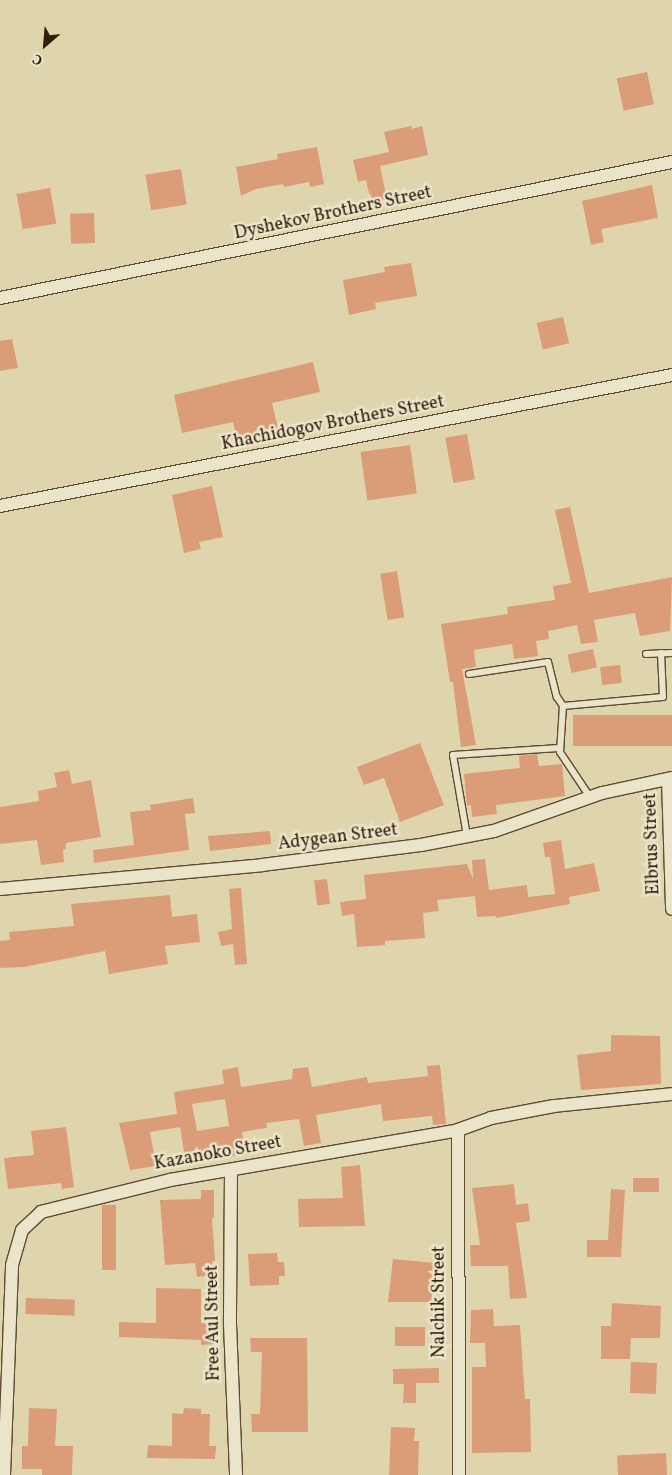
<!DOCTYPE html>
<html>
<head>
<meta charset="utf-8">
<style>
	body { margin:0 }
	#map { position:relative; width:672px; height:1475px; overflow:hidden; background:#dfd5ad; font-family:Vollkorn,serif }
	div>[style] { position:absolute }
	.building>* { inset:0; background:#da9d77; transform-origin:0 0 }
	.roads { filter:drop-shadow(1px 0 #5c4b33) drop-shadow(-1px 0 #5c4b33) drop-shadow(0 1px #5c4b33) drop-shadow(0 -1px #5c4b33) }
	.lane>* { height:6px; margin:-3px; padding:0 3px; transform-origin:3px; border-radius:3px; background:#eae4ca }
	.street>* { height:12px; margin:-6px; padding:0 6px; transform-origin:6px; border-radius:6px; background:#eae4ca }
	span { translate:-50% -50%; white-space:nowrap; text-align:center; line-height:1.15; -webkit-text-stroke:5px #eae4ca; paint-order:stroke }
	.street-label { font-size:18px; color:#311d0a }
	.north { position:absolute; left:20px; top:20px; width:50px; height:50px; -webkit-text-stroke:4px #eae4ca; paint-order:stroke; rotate:207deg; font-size:14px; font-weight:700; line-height:20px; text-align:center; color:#311d0a }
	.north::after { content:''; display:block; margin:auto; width:18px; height:22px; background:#311d0a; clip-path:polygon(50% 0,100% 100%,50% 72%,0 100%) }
</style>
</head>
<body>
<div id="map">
	<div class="building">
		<div style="left:647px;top:72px;width:33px;height:31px;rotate:78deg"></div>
		<div style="clip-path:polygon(411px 126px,412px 129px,422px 126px,428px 155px,380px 166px,387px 199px,371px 202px,366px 180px,358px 182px,353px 160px,389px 152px,384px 132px)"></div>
		<div style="clip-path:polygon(317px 147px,324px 184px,310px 187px,309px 182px,284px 187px,283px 184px,256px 189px,241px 196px,236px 167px,278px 159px,277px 154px)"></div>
		<div style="left:181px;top:169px;width:36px;height:36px;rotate:81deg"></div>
		<div style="clip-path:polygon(652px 185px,658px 218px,601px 229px,604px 242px,591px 245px,582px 201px)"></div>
		<div style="left:50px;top:188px;width:36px;height:34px;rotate:80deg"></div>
		<div style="left:94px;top:213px;width:30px;height:24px;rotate:88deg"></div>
		<div style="clip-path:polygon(411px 263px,417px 296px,375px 303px,376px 309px,349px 315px,343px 280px,385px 272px,384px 267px)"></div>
		<div style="left:563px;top:317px;width:27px;height:27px;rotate:77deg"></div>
		<div style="clip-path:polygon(12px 339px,18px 368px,0 371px,0 341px)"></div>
		<div style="clip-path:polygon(313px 362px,320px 392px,272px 403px,279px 433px,237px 441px,233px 422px,182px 433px,174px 395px)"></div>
		<div style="left:467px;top:434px;width:46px;height:22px;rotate:80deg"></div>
		<div style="left:410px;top:445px;width:49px;height:50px;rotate:82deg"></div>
		<div style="clip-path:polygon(212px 486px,223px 537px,199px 542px,201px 549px,184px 553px,172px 495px)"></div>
		<div style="clip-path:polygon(570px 507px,589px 593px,672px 577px,670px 631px,640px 636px,635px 613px,594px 620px,598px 642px,581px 644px,577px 625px,548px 631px,549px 639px,536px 641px,538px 656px,514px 659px,512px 644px,474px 650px,476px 667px,462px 669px,476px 745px,461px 747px,453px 682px,450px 682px,441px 624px,508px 614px,507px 607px,555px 600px,553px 586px,571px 583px,555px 510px)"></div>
		<div style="left:397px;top:571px;width:47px;height:17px;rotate:81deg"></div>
		<div style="left:593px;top:649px;width:19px;height:26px;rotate:78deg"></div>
		<div style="left:620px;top:665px;width:18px;height:20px;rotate:84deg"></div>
		<div style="left:672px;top:715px;width:31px;height:99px;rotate:90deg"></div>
		<div style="clip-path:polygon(420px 743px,444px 805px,400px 822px,384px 778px,364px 785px,357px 767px)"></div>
		<div style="clip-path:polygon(537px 754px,539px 766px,562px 764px,565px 796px,496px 805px,497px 814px,472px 817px,471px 805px,467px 806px,464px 774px,520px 768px,519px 756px)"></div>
		<div style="clip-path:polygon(69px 770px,72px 784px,91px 780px,101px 837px,66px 843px,66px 849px,63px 850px,64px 862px,41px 865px,37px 840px,0 844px,0 807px,39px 801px,38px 791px,57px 787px,54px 773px)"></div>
		<div style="clip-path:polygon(193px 798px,195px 813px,185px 814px,189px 850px,94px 863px,93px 850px,134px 845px,130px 812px,151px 810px,150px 805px)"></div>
		<div style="clip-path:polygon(270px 831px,271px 844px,210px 851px,208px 836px)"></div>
		<div style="clip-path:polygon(561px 840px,565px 869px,594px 863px,600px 891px,569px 897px,570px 904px,496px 918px,496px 916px,477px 917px,475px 896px,437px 900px,439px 911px,423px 913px,425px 938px,385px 941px,385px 945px,357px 947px,354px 914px,342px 916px,340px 902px,366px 899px,364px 875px,467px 864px,473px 879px,472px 860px,485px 859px,489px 890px,527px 885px,528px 897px,555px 894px,550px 857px,545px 857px,543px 843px)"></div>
		<div style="left:327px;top:879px;width:25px;height:13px;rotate:83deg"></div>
		<div style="clip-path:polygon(241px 888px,247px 964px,235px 965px,233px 944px,221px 946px,218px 932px,232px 929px,229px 889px)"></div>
		<div style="clip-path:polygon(170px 895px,172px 917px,197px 914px,200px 942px,165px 946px,168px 964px,109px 974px,105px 951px,24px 967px,0 968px,0 941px,10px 940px,9px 932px,74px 926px,71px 904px)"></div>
		<div style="clip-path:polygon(611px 1035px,660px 1036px,661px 1084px,581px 1090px,577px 1055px,611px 1051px)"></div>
		<div style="clip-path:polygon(evenodd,440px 1065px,446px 1124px,433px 1125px,432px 1116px,383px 1121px,381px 1104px,316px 1115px,321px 1143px,304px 1146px,299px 1119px,266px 1123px,267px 1128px,242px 1132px,245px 1154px,186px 1164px,180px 1127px,150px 1132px,156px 1166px,130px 1170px,119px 1123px,177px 1114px,174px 1092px,224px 1084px,222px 1070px,238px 1067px,241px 1087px,292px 1079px,293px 1069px,308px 1067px,312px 1087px,367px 1077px,368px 1083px,428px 1076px,427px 1066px,440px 1065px,225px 1099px,229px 1126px,197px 1131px,192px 1104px,225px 1099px)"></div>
		<div style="clip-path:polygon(66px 1127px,74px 1187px,62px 1189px,61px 1183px,8px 1189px,4px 1158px,34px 1155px,31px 1131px)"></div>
		<div style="clip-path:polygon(360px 1165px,365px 1226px,299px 1227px,298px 1199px,343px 1198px,341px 1167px)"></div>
		<div style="left:633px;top:1178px;width:26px;height:14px"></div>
		<div style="clip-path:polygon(514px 1184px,516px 1205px,528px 1203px,530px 1221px,516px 1223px,527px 1298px,510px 1299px,508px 1266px,471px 1266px,470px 1245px,480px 1245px,472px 1188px)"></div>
		<div style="clip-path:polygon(611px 1189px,625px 1190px,621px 1257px,587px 1257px,587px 1240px,608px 1240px)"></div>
		<div style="clip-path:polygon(201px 1190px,214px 1190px,214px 1217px,212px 1218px,215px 1261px,212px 1261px,214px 1275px,197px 1277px,195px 1263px,165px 1265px,160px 1200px,201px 1199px)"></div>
		<div style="left:102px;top:1205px;width:14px;height:65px"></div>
		<div style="clip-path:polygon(277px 1253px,278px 1262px,284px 1262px,285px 1276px,279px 1276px,279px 1285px,250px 1286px,248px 1254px)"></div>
		<div style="clip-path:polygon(393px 1259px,436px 1263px,431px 1302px,388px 1302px)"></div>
		<div style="clip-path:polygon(156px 1288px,201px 1289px,201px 1323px,214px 1323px,214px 1344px,201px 1345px,201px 1340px,119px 1337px,119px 1322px,156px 1323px)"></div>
		<div style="left:26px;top:1298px;width:49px;height:16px;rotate:2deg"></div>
		<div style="clip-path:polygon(612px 1303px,661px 1306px,660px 1338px,631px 1338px,630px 1359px,601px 1359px,601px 1326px,611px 1326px)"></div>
		<div style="clip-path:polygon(493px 1309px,494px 1326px,520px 1325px,525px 1399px,530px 1399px,531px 1452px,472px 1453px,472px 1367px,486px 1367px,485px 1343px,470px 1343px,471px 1310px)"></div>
		<div style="left:395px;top:1327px;width:30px;height:19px"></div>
		<div style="clip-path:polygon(250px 1338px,307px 1338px,308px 1432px,252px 1432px,251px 1414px,260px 1414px,262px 1352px,251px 1352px)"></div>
		<div style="left:631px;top:1362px;width:26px;height:31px;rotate:2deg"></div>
		<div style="clip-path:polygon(439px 1368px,439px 1383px,416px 1383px,416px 1403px,403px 1403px,404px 1384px,393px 1384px,393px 1369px)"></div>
		<div style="clip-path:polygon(29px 1408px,57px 1409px,55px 1446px,73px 1446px,72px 1475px,42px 1475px,42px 1469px,22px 1469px,22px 1446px,28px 1446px)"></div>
		<div style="clip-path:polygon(184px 1408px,201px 1409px,201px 1414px,210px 1414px,209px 1446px,216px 1446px,215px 1459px,147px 1458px,148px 1445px,172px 1446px,172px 1413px,183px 1414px)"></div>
		<div style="clip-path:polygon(391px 1427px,415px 1428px,414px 1441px,419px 1441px,418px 1475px,389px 1475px)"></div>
		<div style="left:666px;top:1453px;width:22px;height:49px;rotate:87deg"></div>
	</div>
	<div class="roads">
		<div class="lane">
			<div style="left:646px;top:654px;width:26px;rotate:-2deg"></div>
			<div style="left:469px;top:674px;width:80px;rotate:-8.6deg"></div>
			<div style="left:548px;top:662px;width:36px;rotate:76deg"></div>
			<div style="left:557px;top:697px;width:11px;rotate:56deg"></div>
			<div style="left:590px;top:797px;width:54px;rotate:-123.7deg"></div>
			<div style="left:560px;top:752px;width:46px;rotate:-86.3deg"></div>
			<div style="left:563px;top:706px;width:100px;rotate:-5.1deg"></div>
			<div style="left:663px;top:697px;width:44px;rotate:-92.6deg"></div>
			<div style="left:467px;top:836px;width:82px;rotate:-99.8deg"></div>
			<div style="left:453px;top:755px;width:106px;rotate:-3.8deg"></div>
		</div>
		<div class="street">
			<div style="left:0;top:298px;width:686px;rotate:-11.44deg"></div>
			<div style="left:0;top:506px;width:685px;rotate:-11.03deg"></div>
			<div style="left:668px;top:779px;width:130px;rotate:88.2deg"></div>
			<div style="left:0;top:889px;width:263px;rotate:-5.2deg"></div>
			<div style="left:262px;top:865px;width:160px;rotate:-7.2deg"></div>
			<div style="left:421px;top:845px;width:74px;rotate:-10.9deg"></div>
			<div style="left:494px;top:831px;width:114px;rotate:-19.4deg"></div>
			<div style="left:602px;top:793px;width:72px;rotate:-12.1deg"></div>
			<div style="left:458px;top:1130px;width:345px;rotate:89.8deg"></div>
			<div style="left:231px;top:1170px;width:154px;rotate:90.4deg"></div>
			<div style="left:230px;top:1324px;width:151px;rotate:87.7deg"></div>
			<div style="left:4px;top:1475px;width:210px;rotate:-87.8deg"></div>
			<div style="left:12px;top:1265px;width:36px;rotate:-74deg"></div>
			<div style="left:22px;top:1230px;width:26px;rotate:-43deg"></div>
			<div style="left:41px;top:1212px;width:133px;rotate:-13.9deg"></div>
			<div style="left:170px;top:1180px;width:292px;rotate:-9.8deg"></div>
			<div style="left:458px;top:1130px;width:35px;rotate:-20deg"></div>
			<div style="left:491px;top:1118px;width:64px;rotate:-10.8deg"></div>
			<div style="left:554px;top:1106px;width:119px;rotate:-5.8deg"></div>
		</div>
	</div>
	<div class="street-label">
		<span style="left:333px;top:214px;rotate:-12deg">Dyshekov Brothers Street</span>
		<span style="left:333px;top:424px;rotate:-11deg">Khachidogov Brothers Street</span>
		<span style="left:338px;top:838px;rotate:-7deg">Adygean Street</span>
		<span style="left:653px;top:844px;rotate:-92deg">Elbrus Street</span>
		<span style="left:218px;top:1154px;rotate:-10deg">Kazanoko Street</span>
		<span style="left:440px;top:1302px;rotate:-90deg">Nalchik Street</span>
		<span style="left:214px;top:1323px;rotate:-91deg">Free Aul Street</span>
	</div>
	<div class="north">С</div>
</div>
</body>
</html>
